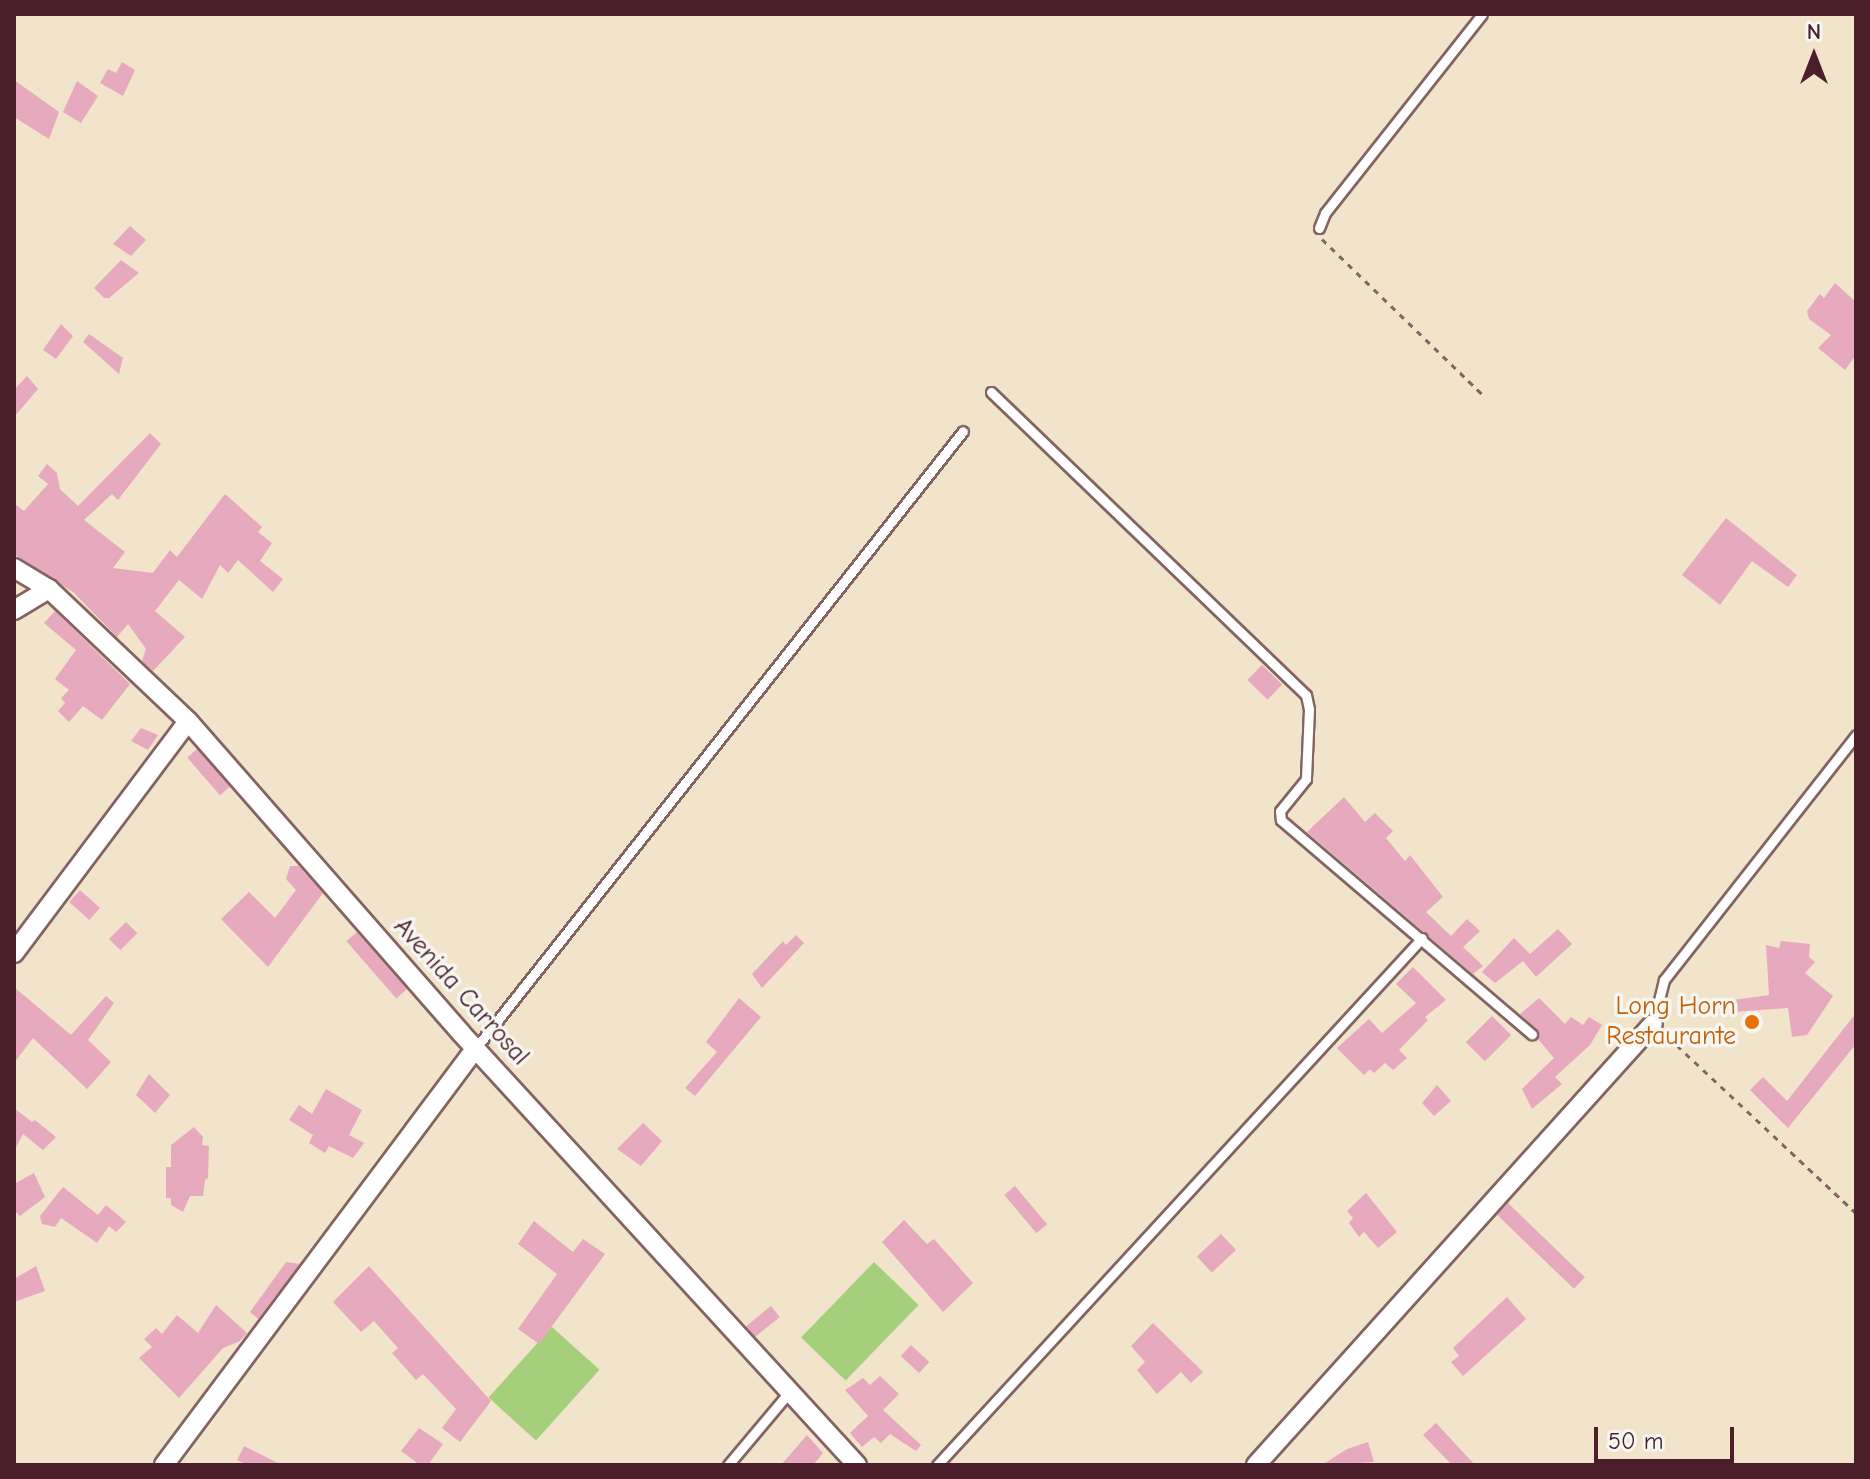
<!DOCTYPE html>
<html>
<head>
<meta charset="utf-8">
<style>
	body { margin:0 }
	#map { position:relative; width:1870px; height:1479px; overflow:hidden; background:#f1e4cb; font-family:"Comic Neue",sans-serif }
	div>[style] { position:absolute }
	.green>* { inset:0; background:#a6cf7b; transform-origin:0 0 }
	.building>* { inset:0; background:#e6a9be; transform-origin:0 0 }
	.path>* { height:3px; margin-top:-1.5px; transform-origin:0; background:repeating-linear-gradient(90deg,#846463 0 6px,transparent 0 12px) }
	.roads { filter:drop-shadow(2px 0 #846463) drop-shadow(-2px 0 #846463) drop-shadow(0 2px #846463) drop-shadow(0 -2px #846463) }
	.lane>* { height:9px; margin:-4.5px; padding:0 4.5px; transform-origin:4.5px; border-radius:4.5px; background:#fff }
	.street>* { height:18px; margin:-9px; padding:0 9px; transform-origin:9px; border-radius:9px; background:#fff }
	.dots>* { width:22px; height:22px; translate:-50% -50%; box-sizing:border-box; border:4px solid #f6f6f2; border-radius:50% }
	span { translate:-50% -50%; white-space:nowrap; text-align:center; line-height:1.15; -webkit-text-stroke:7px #f6f6f2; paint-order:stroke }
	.street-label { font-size:26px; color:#4a1f2b }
	.food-label { font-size:26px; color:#c56008 }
	.right { translate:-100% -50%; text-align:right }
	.frame { position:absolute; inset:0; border:16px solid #4a1f2b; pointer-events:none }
	.north { position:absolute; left:1774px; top:16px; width:80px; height:80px; -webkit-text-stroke:6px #f6f6f2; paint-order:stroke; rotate:0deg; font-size:22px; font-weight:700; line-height:32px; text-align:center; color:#4a1f2b }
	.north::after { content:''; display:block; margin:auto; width:28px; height:36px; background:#4a1f2b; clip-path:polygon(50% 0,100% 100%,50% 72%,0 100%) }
	.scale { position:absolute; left:1594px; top:1427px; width:140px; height:36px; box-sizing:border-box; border:4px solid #4a1f2b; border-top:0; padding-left:10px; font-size:24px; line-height:28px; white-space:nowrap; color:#4a1f2b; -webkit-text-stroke:6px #f6f6f2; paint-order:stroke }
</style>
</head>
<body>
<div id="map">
	<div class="green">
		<div style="left:874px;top:1262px;width:62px;height:105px;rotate:44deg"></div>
		<div style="left:552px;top:1327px;width:64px;height:95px;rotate:42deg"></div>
	</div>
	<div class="building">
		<div style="clip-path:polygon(122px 62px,135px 70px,123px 96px,100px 83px,108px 69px,116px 73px)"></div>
		<div style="clip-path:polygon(14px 80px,59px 112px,49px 139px,14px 117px)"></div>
		<div style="clip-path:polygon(77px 81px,98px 96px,81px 123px,63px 112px)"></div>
		<div style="clip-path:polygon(130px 226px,146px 240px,131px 256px,113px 244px)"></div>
		<div style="clip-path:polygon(121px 260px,139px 273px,109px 298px,104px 298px,94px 288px)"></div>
		<div style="clip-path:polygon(1835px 283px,1856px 302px,1856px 355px,1845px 370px,1818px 348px,1831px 335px,1809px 319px,1807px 311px,1820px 294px,1824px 298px)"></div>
		<div style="clip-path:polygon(61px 324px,73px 336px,56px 359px,43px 350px)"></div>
		<div style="clip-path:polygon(89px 334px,123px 358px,119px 374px,83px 342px)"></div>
		<div style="clip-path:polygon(27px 376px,38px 389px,14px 417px,14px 390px)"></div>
		<div style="clip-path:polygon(150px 433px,161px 444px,118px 500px,112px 494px,84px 520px,125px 552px,113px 568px,153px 573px,170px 550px,177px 557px,225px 494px,262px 527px,258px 532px,272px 543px,260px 561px,283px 579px,273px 592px,238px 560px,228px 573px,220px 565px,202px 599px,179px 580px,155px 611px,185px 637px,153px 671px,142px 661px,146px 649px,128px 624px,117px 637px,73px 592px,14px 554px,14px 503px,24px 511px,48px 484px,38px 476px,47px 464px,57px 473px,60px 489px,78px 506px)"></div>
		<div style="clip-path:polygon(1726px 518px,1797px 575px,1788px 587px,1752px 561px,1720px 605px,1682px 575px)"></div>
		<div style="clip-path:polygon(55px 611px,130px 684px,102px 720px,83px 706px,69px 722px,58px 711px,65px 703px,61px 698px,69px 690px,55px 679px,76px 650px,44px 623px)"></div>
		<div style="left:1262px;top:665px;width:28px;height:21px;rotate:44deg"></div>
		<div style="clip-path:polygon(141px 728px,158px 735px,148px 750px,131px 741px)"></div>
		<div style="left:197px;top:749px;width:50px;height:13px;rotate:49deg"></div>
		<div style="clip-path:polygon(1344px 797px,1365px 822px,1375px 813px,1393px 831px,1386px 838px,1405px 861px,1410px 855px,1443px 897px,1426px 912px,1451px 936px,1467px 919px,1480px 931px,1463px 947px,1483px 966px,1473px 974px,1307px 832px)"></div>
		<div style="clip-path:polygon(290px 866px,299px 866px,323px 893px,268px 967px,221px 919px,249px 892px,275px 918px,296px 890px,286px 879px)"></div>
		<div style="left:80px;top:890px;width:27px;height:16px;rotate:42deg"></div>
		<div style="left:126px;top:922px;width:16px;height:24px;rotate:45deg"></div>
		<div style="clip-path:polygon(1558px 929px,1572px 944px,1536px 977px,1523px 961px,1495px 983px,1482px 972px,1514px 938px,1530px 954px)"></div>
		<div style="left:357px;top:932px;width:76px;height:14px;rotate:49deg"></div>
		<div style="clip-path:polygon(796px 935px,804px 943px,762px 988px,752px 974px,783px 941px,786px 945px)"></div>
		<div style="clip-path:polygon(1781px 941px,1810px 944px,1809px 957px,1815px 962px,1805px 973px,1833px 996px,1807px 1035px,1792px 1037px,1788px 1008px,1734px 1012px,1733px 1000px,1769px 995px,1766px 945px,1779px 948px)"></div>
		<div style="clip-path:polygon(1413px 967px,1446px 1000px,1425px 1017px,1428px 1020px,1399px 1050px,1407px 1058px,1393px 1070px,1385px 1063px,1374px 1073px,1370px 1069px,1364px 1075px,1337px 1048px,1369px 1019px,1382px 1033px,1416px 1003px,1396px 984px)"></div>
		<div style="clip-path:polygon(14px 987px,71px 1035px,106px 996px,114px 1003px,88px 1040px,111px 1062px,87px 1089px,33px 1038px,14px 1063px)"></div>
		<div style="clip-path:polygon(739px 998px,761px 1017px,695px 1096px,685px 1088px,717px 1052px,706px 1042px)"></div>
		<div style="clip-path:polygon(1539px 998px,1565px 1024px,1571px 1017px,1583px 1025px,1589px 1017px,1602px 1025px,1590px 1045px,1555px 1077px,1562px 1084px,1532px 1109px,1522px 1089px,1554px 1058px,1538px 1039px,1537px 1029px,1520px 1014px)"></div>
		<div style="clip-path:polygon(1856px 1013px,1856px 1044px,1788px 1128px,1750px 1090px,1763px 1077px,1787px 1101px)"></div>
		<div style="left:1492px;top:1016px;width:27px;height:37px;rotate:45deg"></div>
		<div style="clip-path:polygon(149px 1074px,170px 1095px,155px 1113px,136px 1095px)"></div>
		<div style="clip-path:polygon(1437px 1085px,1451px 1101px,1434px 1116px,1422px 1103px)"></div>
		<div style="clip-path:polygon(326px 1089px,362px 1110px,349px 1135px,364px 1143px,353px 1158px,329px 1146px,325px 1153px,309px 1143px,313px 1135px,289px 1120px,299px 1105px,312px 1114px)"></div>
		<div style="clip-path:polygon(14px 1108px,32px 1122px,35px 1120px,56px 1137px,43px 1150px,23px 1134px,14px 1151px)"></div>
		<div style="clip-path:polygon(643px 1123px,662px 1141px,641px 1166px,617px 1149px)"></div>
		<div style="clip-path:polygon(194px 1127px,203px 1137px,202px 1145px,209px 1146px,208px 1178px,205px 1180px,203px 1196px,190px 1196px,183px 1212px,171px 1205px,171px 1198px,166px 1198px,166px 1167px,171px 1167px,171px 1145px)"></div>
		<div style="clip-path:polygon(34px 1173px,45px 1197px,20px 1216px,14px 1210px,14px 1184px)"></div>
		<div style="left:1015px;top:1186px;width:50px;height:14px;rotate:50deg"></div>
		<div style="clip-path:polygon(63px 1187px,98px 1215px,106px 1205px,126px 1222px,116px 1232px,109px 1226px,97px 1243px,61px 1218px,55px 1227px,42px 1224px,40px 1216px)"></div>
		<div style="clip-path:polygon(1366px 1193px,1397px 1232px,1378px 1248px,1364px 1232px,1359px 1237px,1349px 1223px,1353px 1218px,1347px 1211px)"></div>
		<div style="left:1508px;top:1203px;width:107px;height:16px;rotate:44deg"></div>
		<div style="clip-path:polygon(904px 1220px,927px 1244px,934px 1239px,973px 1283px,943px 1312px,882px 1242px)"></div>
		<div style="clip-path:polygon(534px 1221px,573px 1252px,583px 1239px,605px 1254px,539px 1344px,518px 1329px,557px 1274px,518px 1244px)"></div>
		<div style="left:1221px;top:1234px;width:22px;height:33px;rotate:47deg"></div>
		<div style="clip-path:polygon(286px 1262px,300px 1264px,258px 1319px,250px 1312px)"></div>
		<div style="clip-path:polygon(36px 1266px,45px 1291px,14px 1302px,14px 1279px)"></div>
		<div style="clip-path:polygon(369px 1266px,491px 1401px,460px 1442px,442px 1428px,456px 1409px,423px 1374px,416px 1380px,392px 1353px,398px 1348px,374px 1321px,361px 1332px,333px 1302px)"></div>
		<div style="clip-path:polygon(1507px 1297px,1526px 1319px,1463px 1376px,1451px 1362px,1459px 1356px,1453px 1348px)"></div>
		<div style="clip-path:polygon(216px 1305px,247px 1333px,240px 1341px,223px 1348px,179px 1398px,139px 1358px,152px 1347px,144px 1339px,156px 1328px,162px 1334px,177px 1315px,198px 1333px)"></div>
		<div style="left:771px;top:1306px;width:14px;height:32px;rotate:51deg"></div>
		<div style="clip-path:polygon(1153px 1323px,1203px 1372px,1191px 1383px,1181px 1372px,1157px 1394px,1137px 1370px,1145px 1362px,1131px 1346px)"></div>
		<div style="left:911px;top:1345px;width:25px;height:15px;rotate:43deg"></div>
		<div style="clip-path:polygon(880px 1376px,899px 1394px,883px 1410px,921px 1445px,916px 1451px,890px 1434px,881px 1443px,874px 1437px,862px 1447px,850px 1433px,868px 1416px,845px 1390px,863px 1378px,870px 1385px)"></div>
		<div style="clip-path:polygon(1436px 1423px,1475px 1465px,1452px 1465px,1423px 1435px)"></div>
		<div style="clip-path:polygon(419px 1428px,443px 1444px,428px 1465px,420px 1465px,401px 1451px)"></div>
		<div style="clip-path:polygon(807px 1435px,823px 1453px,813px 1465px,781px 1465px)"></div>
		<div style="clip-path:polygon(1368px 1442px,1374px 1462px,1322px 1465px,1347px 1449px)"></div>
		<div style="clip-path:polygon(244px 1446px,282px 1465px,247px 1465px,237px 1460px)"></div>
	</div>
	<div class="path">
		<div style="left:1322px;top:239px;width:223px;rotate:44.1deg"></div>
		<div style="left:1668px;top:1037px;width:258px;rotate:43.1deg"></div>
	</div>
	<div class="roads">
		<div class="lane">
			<div style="left:1319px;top:228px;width:16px;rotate:-68deg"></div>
			<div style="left:1325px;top:213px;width:253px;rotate:-51.7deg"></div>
			<div style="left:991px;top:392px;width:437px;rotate:43.9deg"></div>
			<div style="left:1306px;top:695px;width:14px;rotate:78deg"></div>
			<div style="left:1309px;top:709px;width:70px;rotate:92.5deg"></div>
			<div style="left:1306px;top:779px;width:41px;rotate:129.1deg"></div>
			<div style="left:1280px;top:811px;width:9px;rotate:84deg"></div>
			<div style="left:1281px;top:820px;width:330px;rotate:40.5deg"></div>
			<div style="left:1653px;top:1024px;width:45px;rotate:-76deg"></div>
			<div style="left:1664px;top:980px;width:311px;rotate:-51.9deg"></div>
			<div style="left:475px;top:1049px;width:787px;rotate:-51.7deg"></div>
			<div style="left:728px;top:1465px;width:97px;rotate:-50deg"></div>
			<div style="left:937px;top:1465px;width:716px;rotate:-47.38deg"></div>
		</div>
		<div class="street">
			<div style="left:14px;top:568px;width:41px;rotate:31deg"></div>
			<div style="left:49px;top:589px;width:192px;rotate:43.5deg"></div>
			<div style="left:188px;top:721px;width:415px;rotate:48.8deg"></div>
			<div style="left:461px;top:1033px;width:586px;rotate:47.49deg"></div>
			<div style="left:14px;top:610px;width:41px;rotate:-31deg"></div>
			<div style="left:14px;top:953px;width:290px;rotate:-53.1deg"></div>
			<div style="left:164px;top:1465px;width:519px;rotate:-53.22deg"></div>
			<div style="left:1256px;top:1465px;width:593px;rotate:-48.01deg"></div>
		</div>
	</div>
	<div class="dots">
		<div style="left:1752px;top:1022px;background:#e8710a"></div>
	</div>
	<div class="street-label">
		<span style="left:461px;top:992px;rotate:48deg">Avenida Carrosal</span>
	</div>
	<div class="food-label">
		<span class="right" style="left:1736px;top:1022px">Long Horn<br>Restaurante</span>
	</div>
	<div class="frame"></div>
	<div class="north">N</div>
	<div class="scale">50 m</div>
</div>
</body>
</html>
